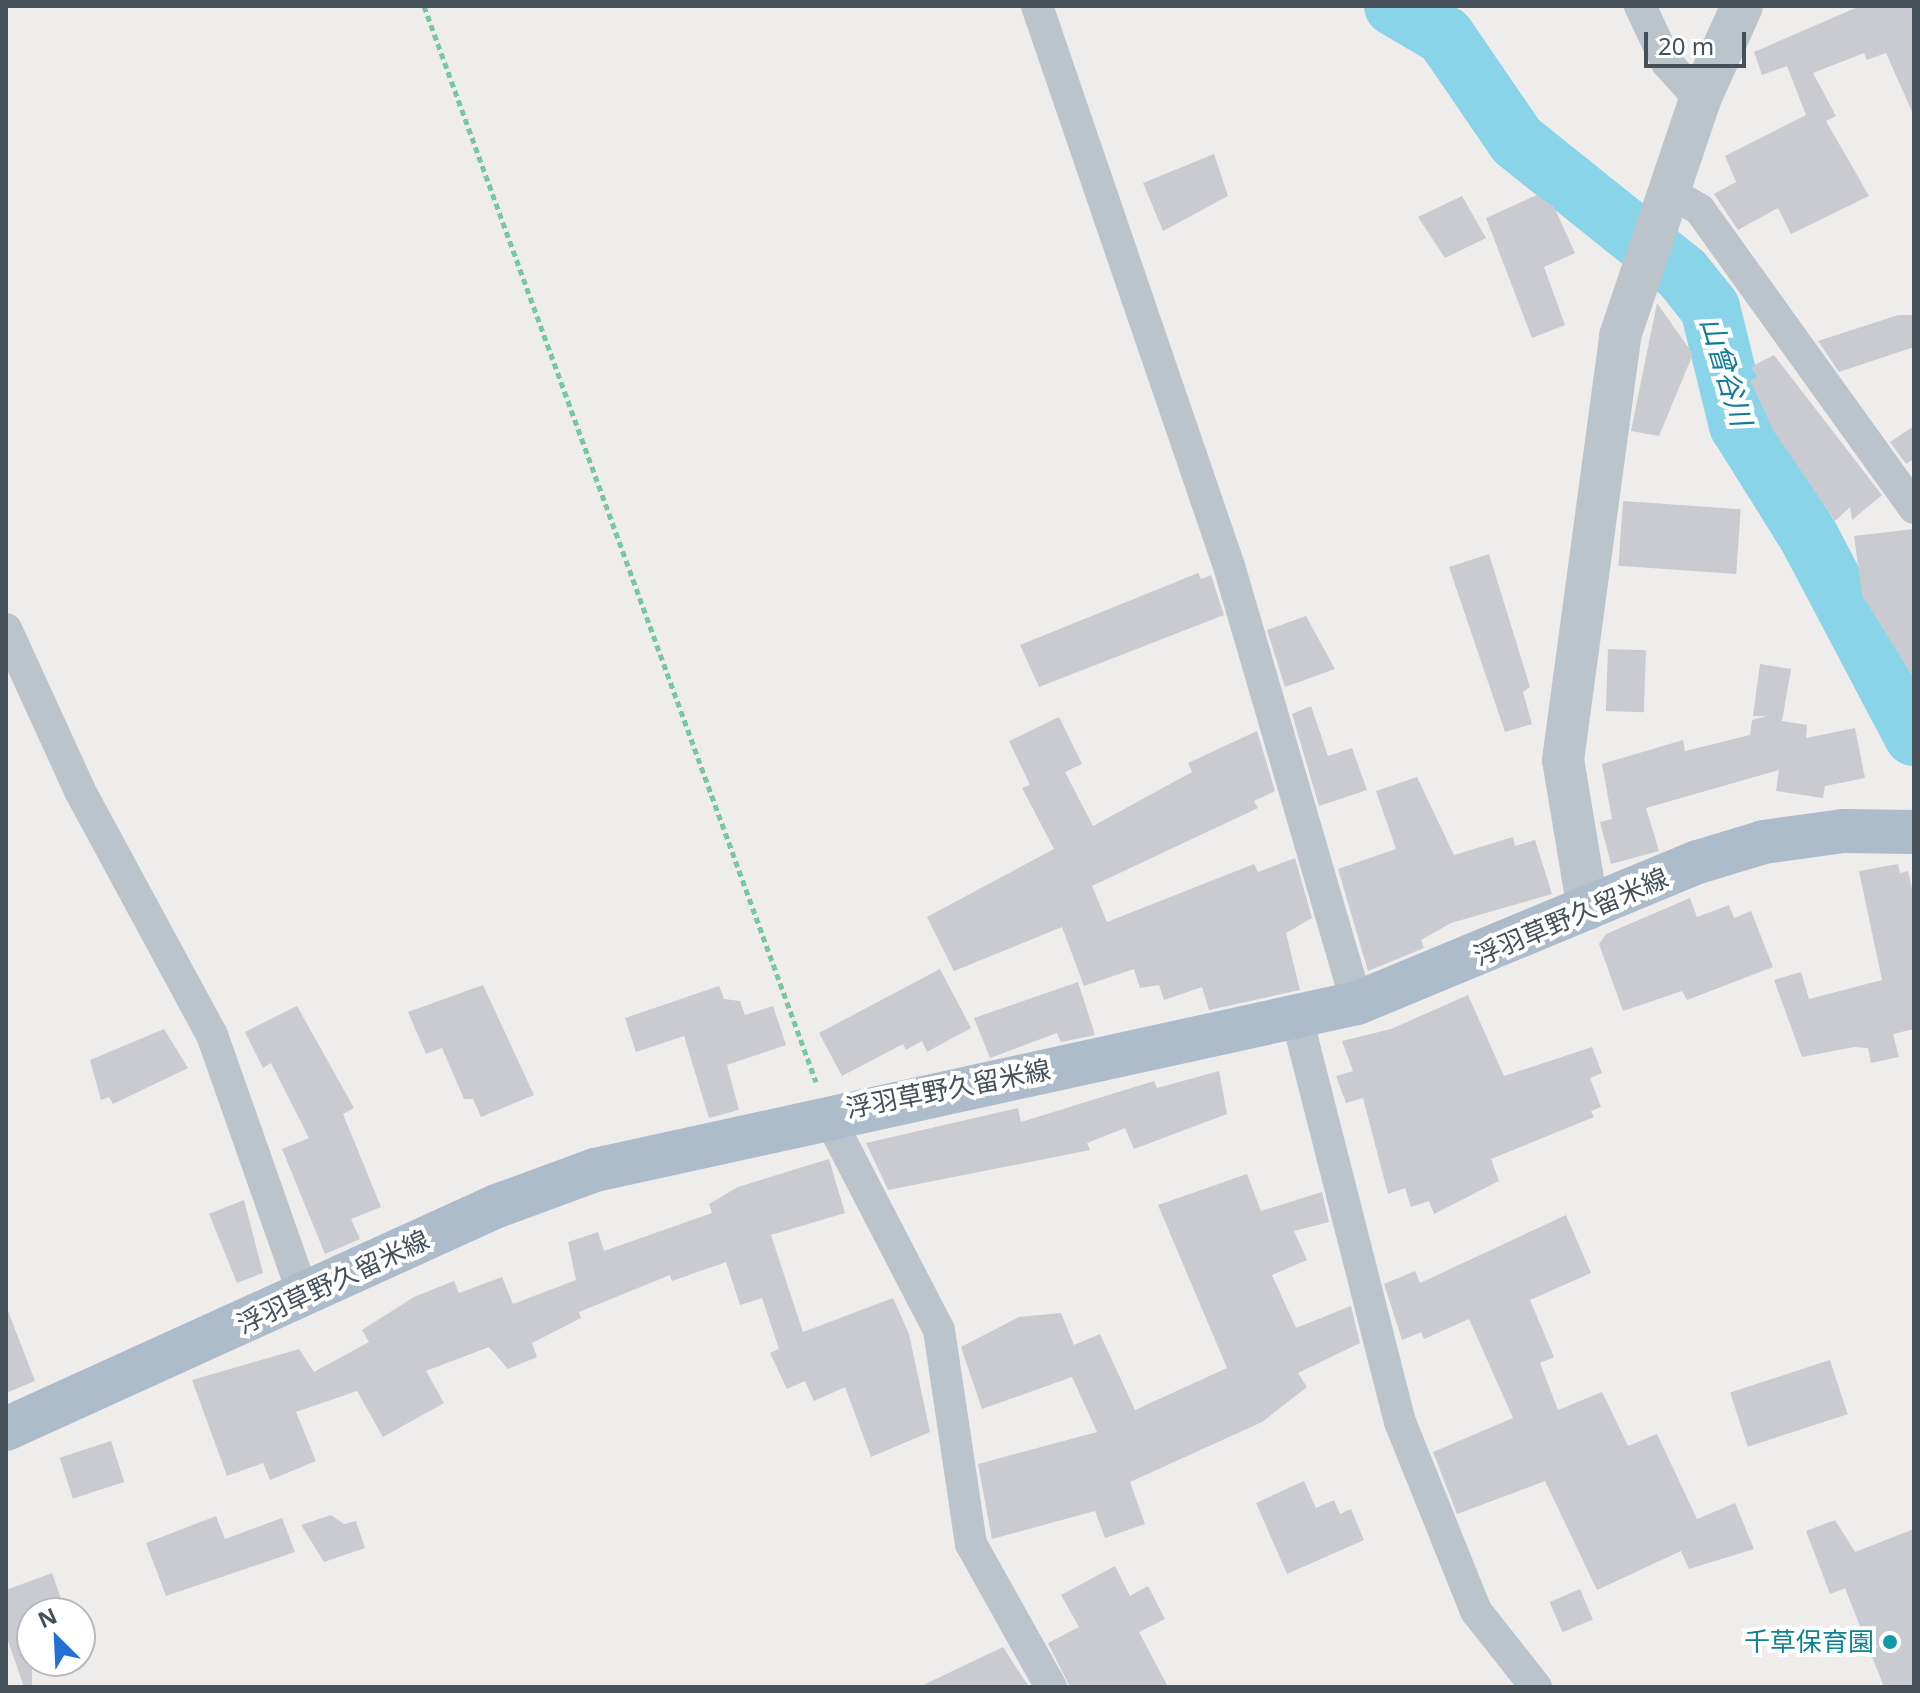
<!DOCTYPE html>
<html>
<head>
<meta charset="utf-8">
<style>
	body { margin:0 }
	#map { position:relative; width:1920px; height:1693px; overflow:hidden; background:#efecec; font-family:"Noto Sans","Noto Sans JP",sans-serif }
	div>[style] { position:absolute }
	.river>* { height:60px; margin:-30px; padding:0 30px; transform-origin:30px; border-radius:30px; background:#89d4e8 }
	.building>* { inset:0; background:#c9cbd1; transform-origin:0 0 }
	.path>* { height:5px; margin-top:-2.5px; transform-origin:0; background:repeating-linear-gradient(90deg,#75c89f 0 6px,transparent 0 10px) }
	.minor>* { height:32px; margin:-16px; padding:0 16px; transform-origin:16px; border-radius:16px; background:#bbc4cb }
	.tertiary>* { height:42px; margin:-21px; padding:0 21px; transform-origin:21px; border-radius:21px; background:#bbc4cb }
	.primary>* { height:44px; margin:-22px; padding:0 22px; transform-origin:22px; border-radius:22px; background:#acbccb }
	.dots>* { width:22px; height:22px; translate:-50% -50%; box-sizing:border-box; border:4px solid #fff; border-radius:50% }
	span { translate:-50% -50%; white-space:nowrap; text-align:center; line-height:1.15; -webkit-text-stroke:8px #fff; paint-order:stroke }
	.street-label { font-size:26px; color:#455059 }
	.culture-label { font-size:26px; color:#0d838f }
	.right { translate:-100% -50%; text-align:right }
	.water-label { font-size:28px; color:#117c99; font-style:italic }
	.frame { position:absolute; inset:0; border:8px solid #455059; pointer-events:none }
	.north { position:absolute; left:16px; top:1597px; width:80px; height:80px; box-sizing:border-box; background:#fff; border:2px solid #b5b9bd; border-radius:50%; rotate:336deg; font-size:22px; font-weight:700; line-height:32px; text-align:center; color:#455059 }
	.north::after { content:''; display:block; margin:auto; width:28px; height:36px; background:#2070d5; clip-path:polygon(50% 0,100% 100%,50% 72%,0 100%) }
	.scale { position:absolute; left:1644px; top:32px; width:102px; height:36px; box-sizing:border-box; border:4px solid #455059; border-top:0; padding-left:10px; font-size:24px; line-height:28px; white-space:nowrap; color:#455059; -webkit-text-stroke:6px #fff; paint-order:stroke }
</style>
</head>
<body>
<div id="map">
	<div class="river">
		<div style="left:1394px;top:6px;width:59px;rotate:30.5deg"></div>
		<div style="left:1445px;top:36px;width:127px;rotate:55.6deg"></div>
		<div style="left:1517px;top:141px;width:211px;rotate:38.7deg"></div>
		<div style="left:1682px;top:273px;width:45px;rotate:51.3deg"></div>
		<div style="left:1710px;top:308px;width:121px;rotate:76.1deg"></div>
		<div style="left:1739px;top:425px;width:132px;rotate:58deg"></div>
		<div style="left:1809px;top:537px;width:225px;rotate:62.2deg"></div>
	</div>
	<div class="building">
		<div style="clip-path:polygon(1860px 6px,1914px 6px,1914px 116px,1886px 53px,1867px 60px,1864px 53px,1813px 73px,1836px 116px,1826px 121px,1869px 196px,1791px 234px,1778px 208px,1738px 230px,1714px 194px,1736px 182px,1725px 156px,1806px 115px,1787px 66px,1762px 75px,1754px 52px)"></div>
		<div style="clip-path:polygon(1214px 154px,1228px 196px,1163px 231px,1143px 183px)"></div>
		<div style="clip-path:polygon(1537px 195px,1554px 207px,1575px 253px,1544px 267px,1565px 325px,1532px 338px,1486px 218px)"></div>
		<div style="clip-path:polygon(1462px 196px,1486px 238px,1445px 258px,1418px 217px)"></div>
		<div style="clip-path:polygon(1657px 303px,1693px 354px,1659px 436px,1631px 431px)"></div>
		<div style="clip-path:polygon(1898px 315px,1914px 315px,1914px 347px,1839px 372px,1818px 341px)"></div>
		<div style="clip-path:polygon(1774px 355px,1882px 495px,1852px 520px,1850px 507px,1835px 521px,1773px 430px,1750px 380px,1757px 377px,1751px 367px)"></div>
		<div style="clip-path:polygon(1914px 426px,1914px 459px,1906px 464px,1890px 442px)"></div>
		<div style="left:1623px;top:501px;width:118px;height:65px;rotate:4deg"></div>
		<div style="clip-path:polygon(1914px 529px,1914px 679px,1862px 595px,1854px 536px)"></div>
		<div style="clip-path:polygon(1489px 554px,1530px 687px,1523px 692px,1532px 724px,1505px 732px,1449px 567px)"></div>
		<div style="clip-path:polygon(1198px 573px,1201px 579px,1211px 575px,1224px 615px,1039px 687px,1020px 645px)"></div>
		<div style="clip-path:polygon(1306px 616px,1335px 669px,1285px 687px,1267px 630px)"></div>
		<div style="left:1608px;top:649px;width:38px;height:62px;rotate:2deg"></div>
		<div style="clip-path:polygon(1760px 664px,1791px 669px,1782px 721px,1807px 725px,1806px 738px,1855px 728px,1865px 778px,1825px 786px,1823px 798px,1776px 791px,1779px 770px,1646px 808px,1659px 851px,1611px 864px,1600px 822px,1612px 819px,1602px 764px,1683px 740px,1685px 751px,1750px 735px,1752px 720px,1767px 716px,1753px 716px)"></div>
		<div style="clip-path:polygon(1311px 706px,1328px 756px,1352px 748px,1367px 790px,1319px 806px,1292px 714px)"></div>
		<div style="clip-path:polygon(1059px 717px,1082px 764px,1065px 772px,1093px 826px,1192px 772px,1188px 763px,1257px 731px,1275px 791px,1254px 801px,1258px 808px,1092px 886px,1107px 922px,1254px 864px,1258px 872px,1295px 858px,1312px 918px,1286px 933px,1300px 990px,1209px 1010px,1202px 987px,1164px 1000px,1159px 985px,1140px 988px,1134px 969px,1084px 986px,1062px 927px,954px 971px,927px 917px,1054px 849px,1022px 788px,1030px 785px,1009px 741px)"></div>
		<div style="clip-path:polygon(1417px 777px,1454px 855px,1513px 837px,1515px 846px,1535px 840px,1552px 894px,1451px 923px,1421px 940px,1424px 948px,1368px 971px,1338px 869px,1396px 849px,1376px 791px)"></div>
		<div style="clip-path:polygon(1898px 864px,1900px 873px,1908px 871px,1914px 897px,1914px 1029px,1893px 1034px,1899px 1057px,1871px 1063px,1868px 1048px,1854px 1047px,1802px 1057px,1774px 980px,1801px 972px,1809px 999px,1882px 980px,1859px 871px)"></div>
		<div style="clip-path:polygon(1690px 898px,1697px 917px,1729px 905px,1734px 918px,1751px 911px,1773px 967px,1687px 1000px,1682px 991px,1623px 1011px,1599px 944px,1606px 934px)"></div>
		<div style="clip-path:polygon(940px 969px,971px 1028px,927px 1052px,922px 1041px,906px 1050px,903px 1044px,842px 1076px,819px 1033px)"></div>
		<div style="clip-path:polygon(1078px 982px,1095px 1035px,1061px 1042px,1057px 1033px,990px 1058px,974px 1018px)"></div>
		<div style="clip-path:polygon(483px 985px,534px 1095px,481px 1117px,473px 1099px,464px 1099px,442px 1048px,426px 1054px,408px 1012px)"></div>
		<div style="clip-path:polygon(719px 986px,724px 999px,740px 1001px,745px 1015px,773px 1006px,786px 1045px,727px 1065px,739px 1110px,709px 1118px,684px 1036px,636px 1052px,625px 1018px)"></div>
		<div style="clip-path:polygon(1468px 995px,1504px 1076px,1592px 1047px,1602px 1073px,1590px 1078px,1601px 1107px,1591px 1111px,1594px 1117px,1491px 1159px,1499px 1181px,1434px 1214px,1429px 1201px,1411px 1207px,1405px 1188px,1388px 1194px,1363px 1098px,1346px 1103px,1336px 1076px,1353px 1071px,1342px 1041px,1391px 1029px)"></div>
		<div style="clip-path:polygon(297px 1006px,354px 1108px,343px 1114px,381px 1207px,351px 1219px,360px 1239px,325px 1254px,282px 1149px,309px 1138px,271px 1063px,263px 1068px,245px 1032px)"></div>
		<div style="clip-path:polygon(164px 1029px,188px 1068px,113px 1104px,109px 1097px,101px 1100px,90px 1060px)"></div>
		<div style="clip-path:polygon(1219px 1071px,1227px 1114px,1134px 1149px,1125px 1128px,1087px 1143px,1090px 1150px,888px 1190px,866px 1143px,1018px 1108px,1021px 1122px,1154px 1081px,1157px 1088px)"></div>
		<div style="clip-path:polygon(829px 1159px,845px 1213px,771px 1235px,803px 1332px,893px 1298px,909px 1334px,930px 1432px,871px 1457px,845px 1387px,814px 1401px,805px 1381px,787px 1389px,770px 1353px,779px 1349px,762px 1298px,740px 1305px,726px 1262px,672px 1281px,670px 1275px,579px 1312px,581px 1318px,532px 1343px,537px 1357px,508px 1369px,489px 1347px,426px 1371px,444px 1403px,383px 1437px,357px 1391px,296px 1412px,316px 1461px,270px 1480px,263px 1463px,227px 1476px,192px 1380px,299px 1349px,314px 1372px,369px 1342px,362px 1330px,414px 1297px,454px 1281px,459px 1293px,502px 1277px,513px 1304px,576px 1280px,568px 1242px,598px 1232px,604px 1251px,712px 1213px,709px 1204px,738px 1187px)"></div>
		<div style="clip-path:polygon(1247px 1174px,1261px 1211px,1322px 1192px,1329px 1222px,1294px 1231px,1307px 1260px,1272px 1275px,1296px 1328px,1351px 1306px,1360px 1343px,1298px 1373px,1307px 1387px,1262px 1422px,1130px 1482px,1145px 1524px,1105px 1538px,1095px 1511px,992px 1539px,978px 1464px,1097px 1432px,1072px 1377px,982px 1409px,961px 1347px,1019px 1317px,1061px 1313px,1074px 1345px,1100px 1334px,1135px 1410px,1227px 1368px,1158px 1205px)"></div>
		<div style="clip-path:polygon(244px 1200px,263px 1273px,237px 1283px,209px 1214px)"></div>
		<div style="clip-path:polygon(1566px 1215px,1591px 1273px,1530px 1300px,1554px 1357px,1540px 1363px,1558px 1410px,1602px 1392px,1628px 1446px,1657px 1434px,1697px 1519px,1735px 1503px,1754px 1549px,1689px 1569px,1681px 1551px,1597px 1590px,1545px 1481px,1457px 1514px,1433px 1452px,1513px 1418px,1469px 1319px,1424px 1339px,1421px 1332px,1402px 1340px,1384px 1284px,1415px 1271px,1420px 1283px)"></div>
		<div style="clip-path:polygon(8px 1311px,35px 1381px,6px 1393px,6px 1312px)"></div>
		<div style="left:1830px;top:1360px;width:57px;height:105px;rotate:72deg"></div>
		<div style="left:111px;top:1441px;width:43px;height:54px;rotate:72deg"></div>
		<div style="clip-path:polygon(1304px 1481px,1316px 1508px,1334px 1500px,1340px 1514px,1351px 1509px,1364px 1540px,1287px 1574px,1256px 1503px)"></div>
		<div style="clip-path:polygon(331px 1515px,344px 1524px,356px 1521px,365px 1548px,324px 1562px,301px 1525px)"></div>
		<div style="clip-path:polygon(216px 1516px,225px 1539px,282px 1518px,295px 1552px,166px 1596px,146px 1543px)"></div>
		<div style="clip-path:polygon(1835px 1520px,1855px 1552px,1914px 1529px,1914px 1687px,1884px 1687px,1845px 1588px,1830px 1594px,1806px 1531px)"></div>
		<div style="clip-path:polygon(1115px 1566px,1130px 1596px,1148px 1586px,1165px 1619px,1139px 1632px,1168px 1687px,1070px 1687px,1048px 1643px,1079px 1627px,1061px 1595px)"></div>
		<div style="clip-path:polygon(52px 1573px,66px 1613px,32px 1613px,32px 1687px,24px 1687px,6px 1635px,6px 1590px)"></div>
		<div style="left:1580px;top:1589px;width:33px;height:33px;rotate:67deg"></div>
		<div style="clip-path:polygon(1003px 1647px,1029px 1687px,919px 1687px)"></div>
	</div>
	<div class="path">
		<div style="left:424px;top:6px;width:1145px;rotate:69.98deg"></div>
	</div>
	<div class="minor">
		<div style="left:1037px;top:6px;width:592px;rotate:71.08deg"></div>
		<div style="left:1229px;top:566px;width:455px;rotate:73.7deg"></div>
		<div style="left:1640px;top:6px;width:63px;rotate:64.7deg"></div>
		<div style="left:1667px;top:63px;width:49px;rotate:47.5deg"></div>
		<div style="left:1666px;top:190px;width:39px;rotate:30deg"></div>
		<div style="left:1700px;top:210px;width:367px;rotate:54.3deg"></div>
		<div style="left:6px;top:629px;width:178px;rotate:65.4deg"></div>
		<div style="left:80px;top:791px;width:277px;rotate:61.6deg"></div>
		<div style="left:212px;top:1035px;width:277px;rotate:70.6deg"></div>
		<div style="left:1297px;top:1018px;width:417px;rotate:75.7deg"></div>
		<div style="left:1400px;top:1422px;width:204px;rotate:68.1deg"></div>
		<div style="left:1476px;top:1611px;width:97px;rotate:51.7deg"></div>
		<div style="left:827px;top:1114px;width:243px;rotate:62.6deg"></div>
		<div style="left:939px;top:1330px;width:216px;rotate:81.5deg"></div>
		<div style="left:971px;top:1544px;width:164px;rotate:60.8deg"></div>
	</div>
	<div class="tertiary">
		<div style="left:1588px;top:909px;width:151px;rotate:-99.5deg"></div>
		<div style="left:1563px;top:760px;width:428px;rotate:-82.3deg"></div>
		<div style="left:1620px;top:336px;width:250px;rotate:-71.3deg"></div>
		<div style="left:1700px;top:99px;width:102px;rotate:-65.7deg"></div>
	</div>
	<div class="primary">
		<div style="left:6px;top:1429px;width:539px;rotate:-24.43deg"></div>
		<div style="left:497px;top:1206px;width:104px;rotate:-20.2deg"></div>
		<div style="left:595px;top:1170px;width:780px;rotate:-12.36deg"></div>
		<div style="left:1357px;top:1003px;width:369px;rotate:-22.5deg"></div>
		<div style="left:1698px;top:862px;width:69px;rotate:-16.9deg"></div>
		<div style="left:1764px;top:842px;width:80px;rotate:-7.9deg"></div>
		<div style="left:1843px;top:831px;width:71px;rotate:0.8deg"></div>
	</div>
	<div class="dots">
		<div style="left:1890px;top:1642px;background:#0f9aa8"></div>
	</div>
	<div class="street-label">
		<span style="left:1571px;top:917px;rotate:-23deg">浮羽草野久留米線</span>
		<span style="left:948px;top:1089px;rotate:-11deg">浮羽草野久留米線</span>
		<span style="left:333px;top:1282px;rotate:-25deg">浮羽草野久留米線</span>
	</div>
	<div class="culture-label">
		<span class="right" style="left:1874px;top:1642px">千草保育園</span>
	</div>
	<div class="water-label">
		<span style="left:1727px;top:371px;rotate:73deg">山曾谷川</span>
	</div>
	<div class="frame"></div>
	<div class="north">N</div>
	<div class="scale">20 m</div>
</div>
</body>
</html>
